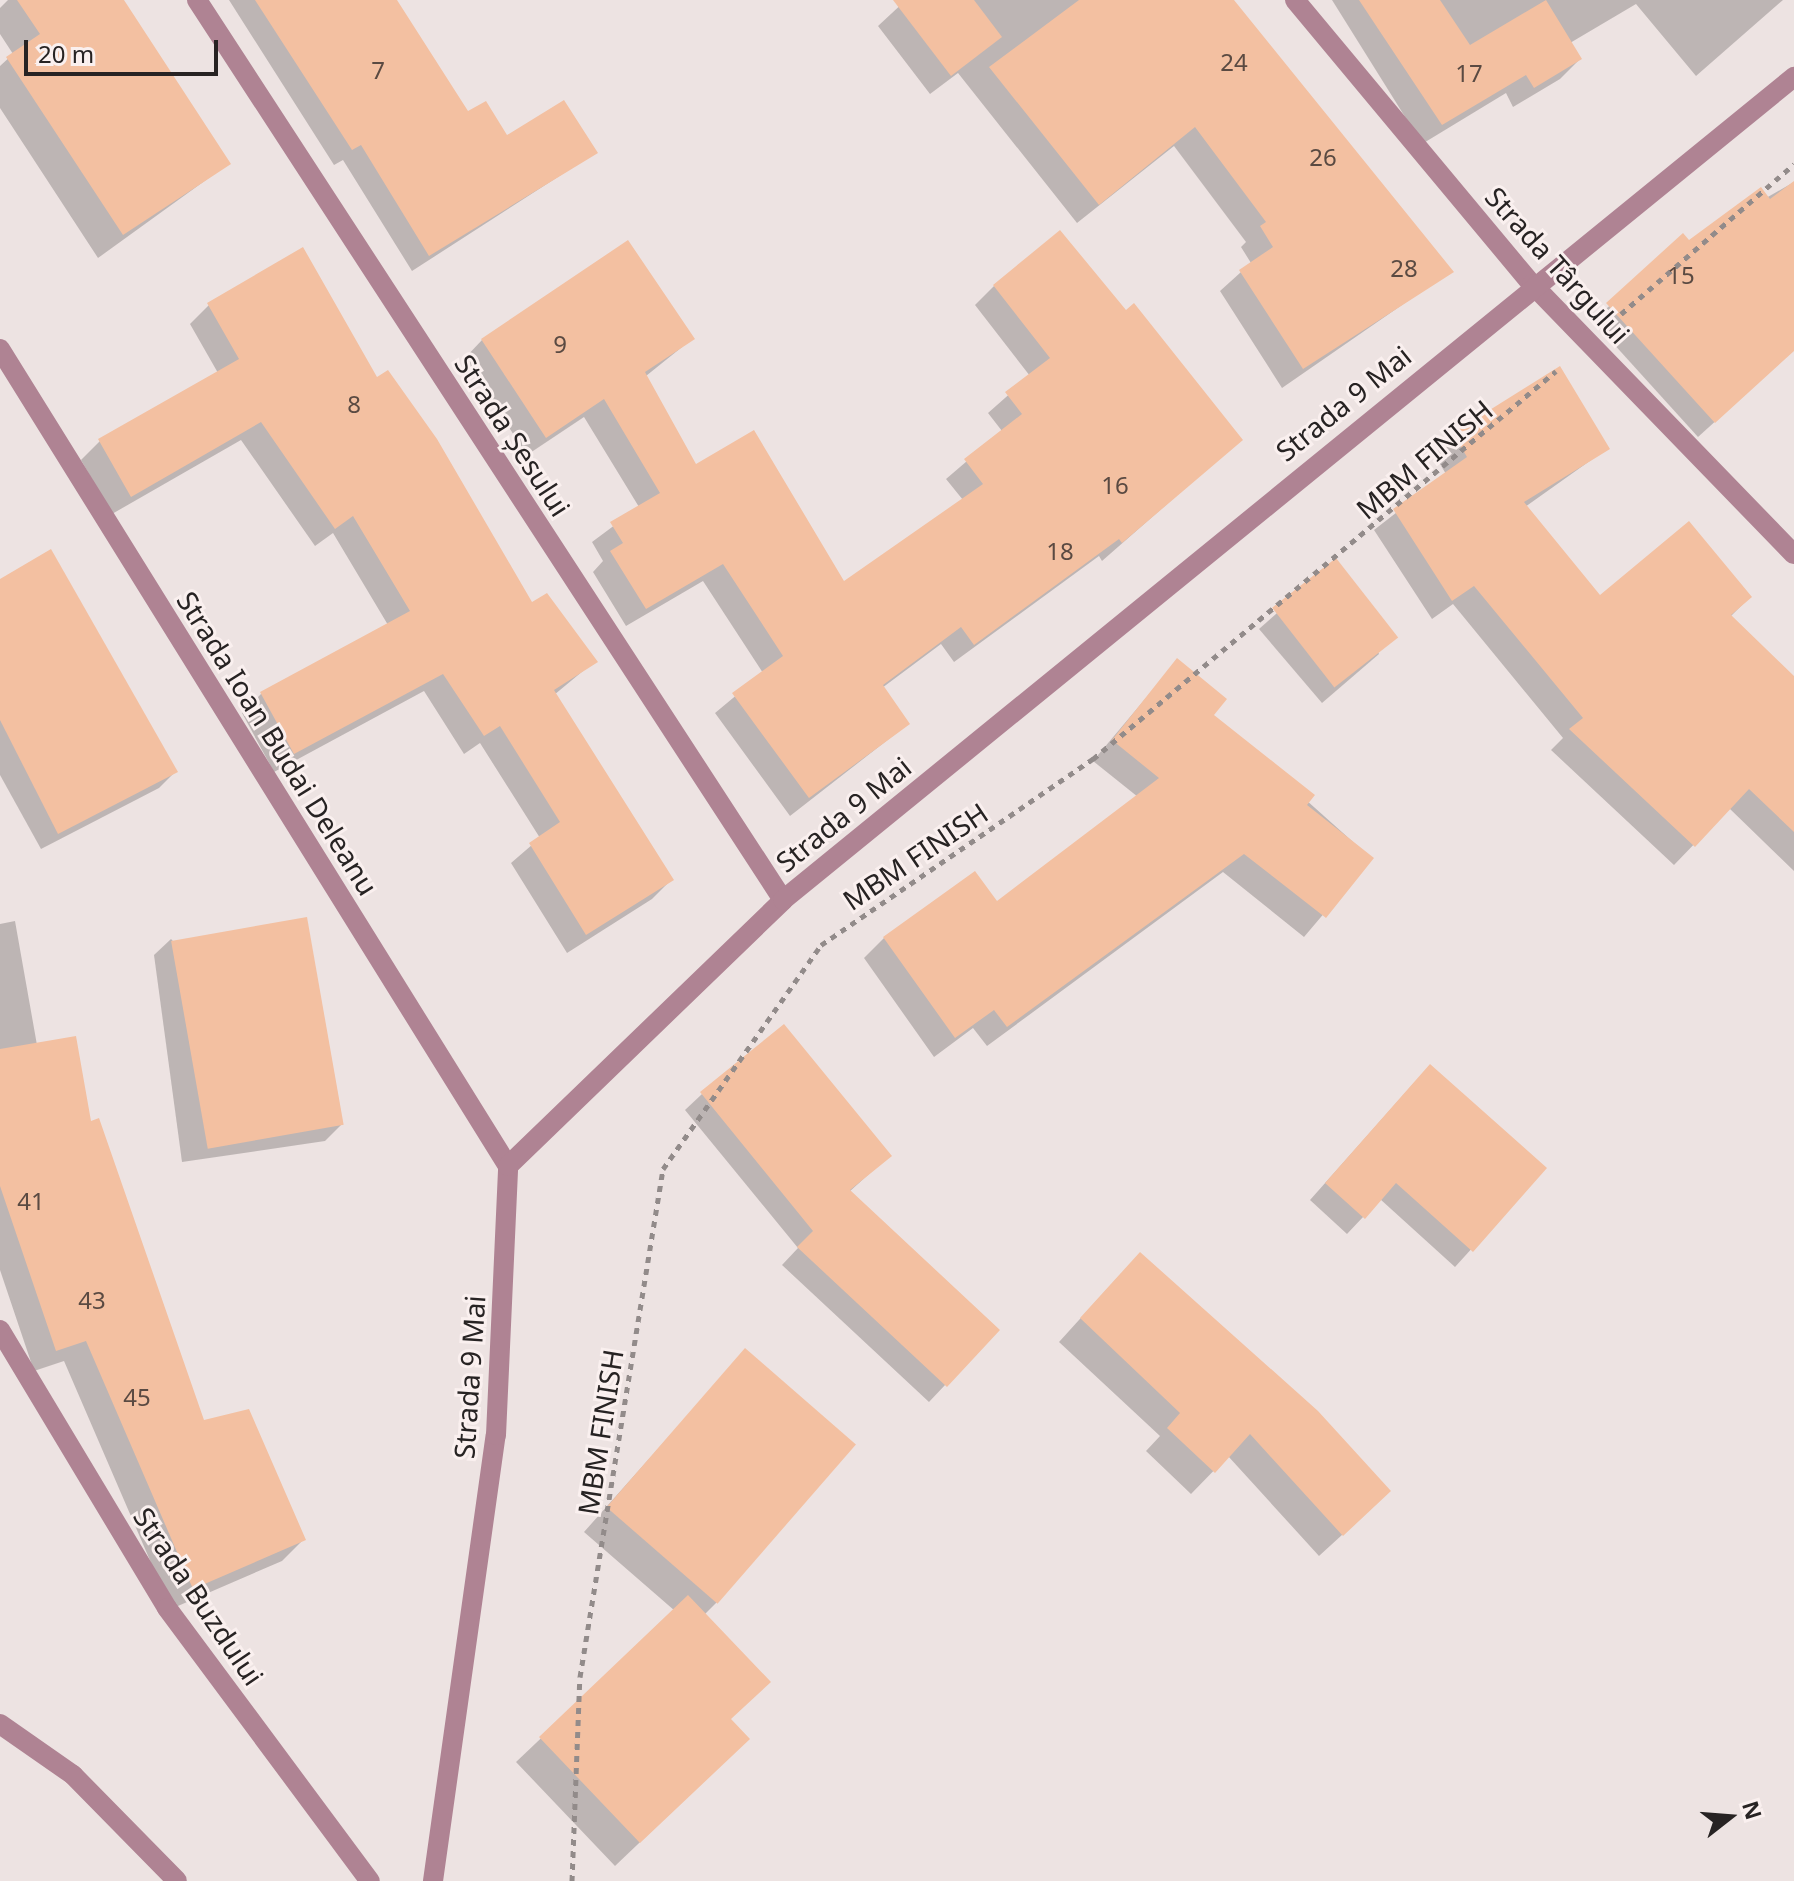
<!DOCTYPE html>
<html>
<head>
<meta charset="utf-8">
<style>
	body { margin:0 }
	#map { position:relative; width:1794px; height:1881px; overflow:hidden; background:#ede3e2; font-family:"Noto Sans",sans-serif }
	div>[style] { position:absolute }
	.shadow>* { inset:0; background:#0003 }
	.building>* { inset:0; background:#f3c0a1; transform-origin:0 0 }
	.path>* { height:5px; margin-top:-2.5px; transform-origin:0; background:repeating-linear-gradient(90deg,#928b8a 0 6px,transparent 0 12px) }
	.street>* { height:20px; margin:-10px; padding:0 10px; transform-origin:10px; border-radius:10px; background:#af8393 }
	span { translate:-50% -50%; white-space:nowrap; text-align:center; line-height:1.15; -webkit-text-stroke:6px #faf0ef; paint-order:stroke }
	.number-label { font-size:24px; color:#5a4a42 }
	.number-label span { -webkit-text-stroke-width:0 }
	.street-label { font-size:28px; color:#272323 }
	.north { position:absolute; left:1690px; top:1777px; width:80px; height:80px; -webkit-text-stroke:6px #faf0ef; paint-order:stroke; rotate:73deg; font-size:22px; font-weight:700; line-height:32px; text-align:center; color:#272323 }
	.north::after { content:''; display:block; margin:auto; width:28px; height:36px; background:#272323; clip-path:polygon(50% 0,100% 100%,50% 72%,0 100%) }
	.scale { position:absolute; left:24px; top:40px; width:194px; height:36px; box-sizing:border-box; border:4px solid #272323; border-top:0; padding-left:10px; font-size:24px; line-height:28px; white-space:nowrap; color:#272323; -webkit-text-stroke:6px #faf0ef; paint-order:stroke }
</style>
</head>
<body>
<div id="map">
	<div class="shadow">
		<div style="clip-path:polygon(8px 0,122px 0,228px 164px,98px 258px,0 108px,0 66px,13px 54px,0 34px,0 8px)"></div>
		<div style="clip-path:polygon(229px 0,395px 0,468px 114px,506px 138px,595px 153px,412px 271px,343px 160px,334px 165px)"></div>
		<div style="clip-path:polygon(906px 0,1231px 0,1451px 271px,1282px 388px,1220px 291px,1251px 263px,1241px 247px,1246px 242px,1174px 146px,1077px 223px,958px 73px,930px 94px,878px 26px)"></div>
		<div style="clip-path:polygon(1332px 0,1783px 0,1696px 76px,1636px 4px,1570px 43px,1580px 59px,1560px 79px,1513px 107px,1506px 93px,1422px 144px)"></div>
		<div style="clip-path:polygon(1794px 182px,1794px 350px,1698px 437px,1592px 320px,1689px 242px)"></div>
		<div style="clip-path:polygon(994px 286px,1125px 313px,1240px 440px,1102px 561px,1099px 556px,954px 662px,941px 644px,882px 688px,908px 724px,790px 816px,715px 713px,763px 673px,703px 581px,626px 626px,593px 572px,603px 561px,592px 542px,639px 507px,584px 417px,527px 455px,464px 359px,482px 340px,692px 339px,646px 376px,695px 467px,843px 584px,963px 500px,946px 479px,1002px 431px,988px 413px,1030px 376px,975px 305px)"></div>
		<div style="clip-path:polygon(209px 305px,377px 380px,532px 605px,595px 661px,554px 695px,671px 880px,652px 899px,567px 953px,511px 863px,540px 838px,480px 743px,464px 754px,424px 691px,274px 772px,242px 713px,261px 694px,388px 625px,333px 533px,315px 546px,241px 440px,112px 514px,81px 460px,100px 441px,218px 373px,190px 324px)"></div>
		<div style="clip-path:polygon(1454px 434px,1608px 448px,1525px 507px,1600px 598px,1750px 597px,1730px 617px,1794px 678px,1794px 871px,1729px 808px,1674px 865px,1551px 750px,1563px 738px,1453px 604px,1432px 619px,1374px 530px,1446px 474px,1434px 454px)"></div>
		<div style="clip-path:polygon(1336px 561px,1379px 654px,1322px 703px,1259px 629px)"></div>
		<div style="clip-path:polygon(0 582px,175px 772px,159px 788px,41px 849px,0 775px)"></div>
		<div style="clip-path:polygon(1177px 661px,1211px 715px,1371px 858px,1304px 937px,1223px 872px,987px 1046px,973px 1028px,934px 1057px,864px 958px,884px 938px,996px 904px,1138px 797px,1093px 761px)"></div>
		<div style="clip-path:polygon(15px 921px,37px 1045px,89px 1123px,203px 1422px,303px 1540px,282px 1561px,171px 1609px,64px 1361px,34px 1371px,0 1270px,0 924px)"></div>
		<div style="clip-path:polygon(171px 939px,342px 1124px,325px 1141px,182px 1162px,154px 955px)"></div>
		<div style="clip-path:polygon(1414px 1083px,1544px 1169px,1455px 1267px,1380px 1199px,1347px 1234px,1310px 1200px)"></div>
		<div style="clip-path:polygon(702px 1094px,889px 1156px,849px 1192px,997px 1330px,929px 1402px,782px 1265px,798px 1248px,685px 1110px)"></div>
		<div style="clip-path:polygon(1118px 1277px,1366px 1513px,1319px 1556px,1228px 1456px,1191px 1494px,1146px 1451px,1160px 1436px,1059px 1342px)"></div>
		<div style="clip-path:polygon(745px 1351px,717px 1602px,704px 1615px,729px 1720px,723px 1763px,615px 1866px,516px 1762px,675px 1611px,584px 1532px)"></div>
	</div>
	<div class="building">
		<div style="clip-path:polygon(17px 0,124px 0,231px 164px,123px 235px,6px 57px,40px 34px)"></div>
		<div style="clip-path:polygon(255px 0,397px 0,468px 111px,486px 101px,507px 135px,564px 100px,598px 153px,429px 256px,361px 145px,352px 150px)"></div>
		<div style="clip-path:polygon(893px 0,974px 0,1002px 37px,951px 76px)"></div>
		<div style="clip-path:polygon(1079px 0,1234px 0,1454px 272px,1303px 369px,1239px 270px,1273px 247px,1260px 226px,1266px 222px,1195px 127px,1099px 205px,989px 67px)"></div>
		<div style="clip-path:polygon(1359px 0,1440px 0,1470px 45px,1546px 0,1582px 59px,1534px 88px,1526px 75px,1442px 125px)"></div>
		<div style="clip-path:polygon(1794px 181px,1794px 351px,1715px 423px,1606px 303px,1683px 233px,1689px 240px,1761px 187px,1770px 199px)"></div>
		<div style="clip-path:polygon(1060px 230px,1126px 310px,1134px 303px,1243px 440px,1122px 543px,1119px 539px,974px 645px,961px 627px,883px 685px,910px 724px,809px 798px,732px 693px,783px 656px,723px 564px,646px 609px,610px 551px,623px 543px,610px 522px,660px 493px,604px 399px,546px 438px,481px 339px,628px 240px,695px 339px,645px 372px,696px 464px,754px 430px,844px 581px,983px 484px,964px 459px,1022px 414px,1005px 392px,1050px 358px,993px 285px)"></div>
		<div style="clip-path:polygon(303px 247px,377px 377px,388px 370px,437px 439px,532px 602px,547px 593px,598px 662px,554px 690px,674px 880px,586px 935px,529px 843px,560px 822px,500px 726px,484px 736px,443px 674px,294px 754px,260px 692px,410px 611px,353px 516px,335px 529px,261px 422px,131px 497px,98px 439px,239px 359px,207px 303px)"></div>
		<div style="clip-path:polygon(1560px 366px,1610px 449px,1524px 502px,1600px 595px,1689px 521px,1752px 597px,1731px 615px,1794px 676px,1794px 832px,1749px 789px,1695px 847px,1569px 729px,1583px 718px,1474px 586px,1452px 601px,1393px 509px,1467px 457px,1453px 433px)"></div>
		<div style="clip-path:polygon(51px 549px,178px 772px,58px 834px,0 720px,0 579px)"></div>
		<div style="left:1336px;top:558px;width:101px;height:81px;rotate:52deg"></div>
		<div style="clip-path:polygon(1177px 658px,1227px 699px,1214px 715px,1315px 795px,1307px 805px,1374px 858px,1326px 918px,1244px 854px,1007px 1027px,994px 1010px,955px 1038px,883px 937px,975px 871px,997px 901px,1159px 778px,1112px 740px)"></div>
		<div style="left:307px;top:917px;width:211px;height:138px;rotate:80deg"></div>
		<div style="clip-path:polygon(784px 1024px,892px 1156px,850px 1190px,1000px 1330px,947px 1387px,797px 1247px,813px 1231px,700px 1092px)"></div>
		<div style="clip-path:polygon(76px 1036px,91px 1121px,99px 1118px,204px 1420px,249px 1409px,306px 1540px,193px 1589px,86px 1341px,56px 1351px,0 1186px,0 1049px)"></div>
		<div style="clip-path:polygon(1430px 1064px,1547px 1168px,1473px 1252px,1396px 1183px,1365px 1219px,1325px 1183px)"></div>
		<div style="clip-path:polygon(1140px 1252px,1318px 1411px,1391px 1491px,1343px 1536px,1250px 1434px,1215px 1473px,1167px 1428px,1180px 1413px,1080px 1318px)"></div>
		<div style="left:745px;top:1348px;width:147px;height:211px;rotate:41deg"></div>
		<div style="clip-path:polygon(688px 1595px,771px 1682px,731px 1719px,750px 1739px,640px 1843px,539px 1737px)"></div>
	</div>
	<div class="path">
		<div style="left:1621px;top:314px;width:229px;rotate:-40.9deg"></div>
		<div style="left:572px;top:1881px;width:204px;rotate:-87.8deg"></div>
		<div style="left:580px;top:1677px;width:515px;rotate:-80.72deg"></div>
		<div style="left:663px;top:1169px;width:274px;rotate:-54.8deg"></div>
		<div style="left:821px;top:945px;width:330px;rotate:-34.4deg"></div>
		<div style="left:1093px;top:759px;width:604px;rotate:-39.96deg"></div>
	</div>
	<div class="street">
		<div style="left:197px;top:0;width:1074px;rotate:56.93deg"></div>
		<div style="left:1295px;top:0;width:370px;rotate:50.2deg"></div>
		<div style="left:1532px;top:284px;width:376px;rotate:45.9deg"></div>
		<div style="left:0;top:349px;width:962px;rotate:58.13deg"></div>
		<div style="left:0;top:1330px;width:324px;rotate:59deg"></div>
		<div style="left:167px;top:1608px;width:340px;rotate:53.4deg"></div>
		<div style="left:0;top:1724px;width:89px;rotate:34.9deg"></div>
		<div style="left:73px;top:1775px;width:148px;rotate:45.5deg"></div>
		<div style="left:433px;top:1881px;width:450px;rotate:-82deg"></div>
		<div style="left:496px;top:1435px;width:269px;rotate:-87.4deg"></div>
		<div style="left:508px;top:1166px;width:383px;rotate:-44deg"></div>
		<div style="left:783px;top:900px;width:1304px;rotate:-39.15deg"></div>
	</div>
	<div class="number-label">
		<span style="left:1234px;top:62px">24</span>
		<span style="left:378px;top:70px">7</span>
		<span style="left:1469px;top:73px">17</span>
		<span style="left:1323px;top:157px">26</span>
		<span style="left:1404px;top:268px">28</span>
		<span style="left:1681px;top:275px">15</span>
		<span style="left:560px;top:344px">9</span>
		<span style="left:354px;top:404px">8</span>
		<span style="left:1115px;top:485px">16</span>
		<span style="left:1060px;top:551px">18</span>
		<span style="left:31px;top:1201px">41</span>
		<span style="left:92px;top:1300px">43</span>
		<span style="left:137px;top:1397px">45</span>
	</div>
	<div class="street-label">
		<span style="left:1558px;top:265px;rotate:48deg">Strada Târgului</span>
		<span style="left:1343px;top:403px;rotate:-39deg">Strada 9 Mai</span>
		<span style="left:513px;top:435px;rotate:57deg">Strada Șesului</span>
		<span style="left:1424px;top:459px;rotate:-40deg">MBM FINISH</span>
		<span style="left:278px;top:743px;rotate:58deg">Strada Ioan Budai Deleanu</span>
		<span style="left:843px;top:814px;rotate:-39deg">Strada 9 Mai</span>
		<span style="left:915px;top:856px;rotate:-34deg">MBM FINISH</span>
		<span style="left:469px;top:1377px;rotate:-86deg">Strada 9 Mai</span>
		<span style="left:600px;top:1432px;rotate:-81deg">MBM FINISH</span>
		<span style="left:199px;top:1596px;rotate:56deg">Strada Buzdului</span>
	</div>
	<div class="north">N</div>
	<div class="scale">20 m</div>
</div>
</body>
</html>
